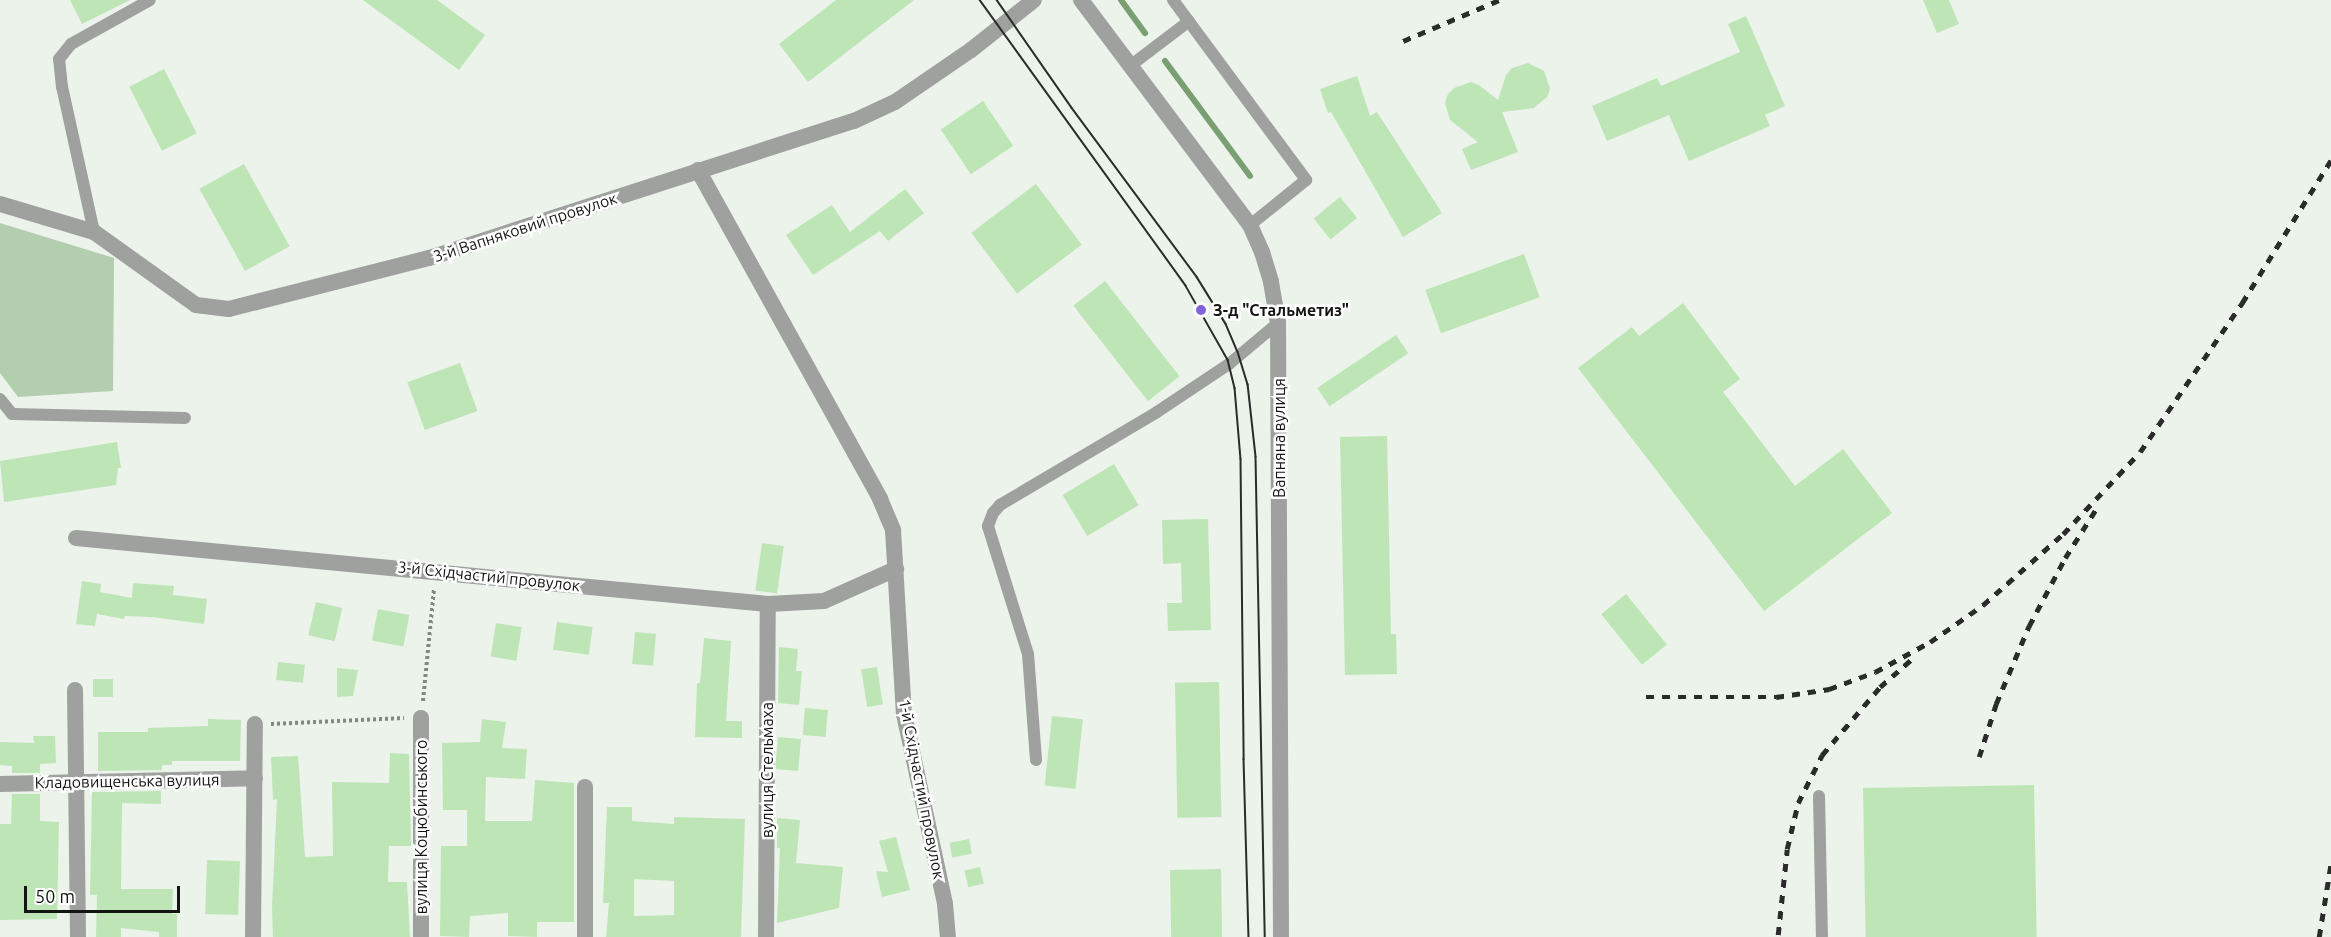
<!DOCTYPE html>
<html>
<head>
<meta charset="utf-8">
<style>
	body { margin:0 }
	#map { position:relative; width:2331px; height:937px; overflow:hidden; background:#ecf3eb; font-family:Ubuntu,sans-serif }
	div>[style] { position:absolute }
	.green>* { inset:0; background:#b3ceae }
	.stream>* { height:6px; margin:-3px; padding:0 3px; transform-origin:3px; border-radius:3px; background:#7a9f73 }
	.building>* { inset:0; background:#bde5b6; transform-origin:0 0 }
	.path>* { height:4px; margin-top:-2px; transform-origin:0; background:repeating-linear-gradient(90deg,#848883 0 3px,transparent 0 6px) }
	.service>* { height:12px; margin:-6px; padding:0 6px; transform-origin:6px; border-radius:6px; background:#9ea19e }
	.minor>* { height:16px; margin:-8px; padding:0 8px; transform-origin:8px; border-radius:8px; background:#9ea19e }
	.tertiary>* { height:16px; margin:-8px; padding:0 8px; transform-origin:8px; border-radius:8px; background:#9ea19e }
	.tram>* { height:1.5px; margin:-0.75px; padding:0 0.75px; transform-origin:0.75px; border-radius:0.75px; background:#292c28 }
	.rail>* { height:4.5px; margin-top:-2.25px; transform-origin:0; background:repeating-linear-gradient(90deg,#292c28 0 8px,transparent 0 16px) }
	.dots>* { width:16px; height:16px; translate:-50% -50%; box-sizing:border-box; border:3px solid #fff; border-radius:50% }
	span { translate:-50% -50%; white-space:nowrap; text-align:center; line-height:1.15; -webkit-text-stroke:5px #fff; paint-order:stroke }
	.street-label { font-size:16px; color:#131512 }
	.poi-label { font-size:16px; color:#131512; font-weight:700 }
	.left { translate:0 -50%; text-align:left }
	.scale { position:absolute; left:24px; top:886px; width:156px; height:27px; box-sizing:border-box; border:3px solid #131512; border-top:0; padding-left:8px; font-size:18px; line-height:21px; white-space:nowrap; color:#131512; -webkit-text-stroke:4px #fff; paint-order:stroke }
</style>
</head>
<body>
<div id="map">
	<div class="green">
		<div style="clip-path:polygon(0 223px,114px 258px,113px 391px,18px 397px,0 373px)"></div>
	</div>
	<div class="stream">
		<div style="left:1121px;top:0;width:41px;rotate:54deg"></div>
		<div style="left:1165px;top:61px;width:143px;rotate:53.5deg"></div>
	</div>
	<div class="building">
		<div style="clip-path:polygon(70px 0,130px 0,82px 24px)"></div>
		<div style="clip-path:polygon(363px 0,437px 0,485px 35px,459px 70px)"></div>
		<div style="clip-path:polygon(836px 0,914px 0,808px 82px,779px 44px)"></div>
		<div style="clip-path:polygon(1923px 0,1949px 0,1959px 24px,1937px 33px)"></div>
		<div style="clip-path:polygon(1746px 16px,1785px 106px,1765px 115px,1770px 126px,1689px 161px,1669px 115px,1607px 141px,1592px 106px,1657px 78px,1661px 86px,1740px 52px,1728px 24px)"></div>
		<div style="clip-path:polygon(1528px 63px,1544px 71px,1550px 89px,1547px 97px,1534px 108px,1502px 112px,1518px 152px,1471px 170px,1462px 149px,1478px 142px,1450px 120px,1445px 103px,1448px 94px,1454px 88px,1471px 82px,1479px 85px,1498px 100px,1506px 75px,1512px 68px)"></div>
		<div style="left:164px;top:69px;width:72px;height:39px;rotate:63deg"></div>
		<div style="clip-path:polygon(1357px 76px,1370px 116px,1377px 112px,1442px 213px,1403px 237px,1331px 112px,1328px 113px,1320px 89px)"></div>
		<div style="left:983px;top:101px;width:54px;height:51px;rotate:56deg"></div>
		<div style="left:244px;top:164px;width:94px;height:51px;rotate:61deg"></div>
		<div style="left:1036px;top:184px;width:76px;height:81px;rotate:53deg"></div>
		<div style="clip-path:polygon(905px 189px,924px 213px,888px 241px,880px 231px,813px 275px,786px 235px,832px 205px,850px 232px)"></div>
		<div style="left:1340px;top:197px;width:27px;height:34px;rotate:51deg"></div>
		<div style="left:1524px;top:254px;width:46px;height:105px;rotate:70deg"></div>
		<div style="left:1105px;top:281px;width:121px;height:40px;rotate:52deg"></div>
		<div style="clip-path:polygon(1683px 303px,1740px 379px,1723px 392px,1795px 486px,1843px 449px,1892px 513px,1764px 611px,1578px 368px,1632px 327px,1639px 336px)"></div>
		<div style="left:1396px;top:335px;width:22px;height:95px;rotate:56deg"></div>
		<div style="left:460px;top:363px;width:51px;height:56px;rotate:70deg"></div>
		<div style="clip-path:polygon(1387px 436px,1391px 634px,1396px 634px,1397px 674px,1345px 675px,1340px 437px)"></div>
		<div style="clip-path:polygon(117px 442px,121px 468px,118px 468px,116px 485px,4px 502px,0 461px)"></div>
		<div style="left:1114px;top:464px;width:48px;height:60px;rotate:59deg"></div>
		<div style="clip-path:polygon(1208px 519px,1211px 630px,1168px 631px,1167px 603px,1182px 603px,1181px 563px,1163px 564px,1162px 520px)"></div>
		<div style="left:762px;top:543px;width:22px;height:48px;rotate:8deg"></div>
		<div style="clip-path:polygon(82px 581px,101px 584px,100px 592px,132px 598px,133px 583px,174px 586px,173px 595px,207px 599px,204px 624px,152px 617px,125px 616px,124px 619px,97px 614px,95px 626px,76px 624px)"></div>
		<div style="left:1626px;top:594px;width:65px;height:32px;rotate:51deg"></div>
		<div style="left:316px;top:602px;width:27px;height:34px;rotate:13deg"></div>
		<div style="left:378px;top:609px;width:32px;height:32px;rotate:11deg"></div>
		<div style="left:557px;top:622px;width:36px;height:28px;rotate:8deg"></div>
		<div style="left:496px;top:623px;width:26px;height:34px;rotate:9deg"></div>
		<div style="left:635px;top:632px;width:21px;height:32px;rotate:5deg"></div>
		<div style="clip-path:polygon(704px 638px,731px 641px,726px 721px,742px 721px,742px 738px,695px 737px,697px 683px,700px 683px)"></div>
		<div style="clip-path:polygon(779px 647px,798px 649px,796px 671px,802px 671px,799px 705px,778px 703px)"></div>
		<div style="left:278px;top:662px;width:27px;height:18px;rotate:6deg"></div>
		<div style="left:877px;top:667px;width:38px;height:16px;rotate:81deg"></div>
		<div style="clip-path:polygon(337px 668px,358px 670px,353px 696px,337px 697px)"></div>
		<div style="left:93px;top:679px;width:20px;height:18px"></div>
		<div style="left:1219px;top:682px;width:135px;height:44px;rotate:89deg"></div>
		<div style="left:805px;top:708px;width:23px;height:27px;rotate:5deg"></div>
		<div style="left:1052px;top:716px;width:31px;height:70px;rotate:6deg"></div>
		<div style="clip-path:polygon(208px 719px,241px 720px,240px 761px,172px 761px,172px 765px,162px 765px,162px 770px,98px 771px,98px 732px,148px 732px,148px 728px,208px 726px)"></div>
		<div style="clip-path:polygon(482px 719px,506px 722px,502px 748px,527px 749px,525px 779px,486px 777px,485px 821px,532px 821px,535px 780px,574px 783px,574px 922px,537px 922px,537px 937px,508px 936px,508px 913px,470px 916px,469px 937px,440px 936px,441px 846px,467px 846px,467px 810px,443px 810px,442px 743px,480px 742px)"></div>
		<div style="clip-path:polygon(33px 736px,55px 736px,56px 763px,40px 764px,40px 773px,12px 773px,12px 766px,0 765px,0 742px,34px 743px)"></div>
		<div style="left:778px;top:737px;width:23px;height:32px;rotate:5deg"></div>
		<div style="clip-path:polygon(390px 753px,409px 754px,411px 846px,389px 846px,388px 882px,407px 882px,410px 937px,273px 937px,272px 907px,277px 799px,273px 800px,271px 757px,298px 756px,305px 857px,333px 856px,332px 782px,389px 783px)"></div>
		<div style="left:2034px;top:785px;width:152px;height:171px;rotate:89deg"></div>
		<div style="clip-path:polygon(161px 791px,161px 804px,122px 803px,121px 889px,173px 889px,172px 914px,177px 914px,177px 937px,159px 937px,159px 932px,121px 928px,121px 937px,96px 937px,97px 895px,90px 895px,92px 792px)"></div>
		<div style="clip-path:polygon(12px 794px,40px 794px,40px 821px,59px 822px,57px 919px,0 920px,0 824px,11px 824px)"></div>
		<div style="clip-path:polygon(evenodd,607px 807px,632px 807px,632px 821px,674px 824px,674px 817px,745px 819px,741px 937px,606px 937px,609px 903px,603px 903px,607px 807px,634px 879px,674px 881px,674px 915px,634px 916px,634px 879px)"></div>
		<div style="clip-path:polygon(777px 818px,800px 820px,796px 863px,843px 867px,839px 908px,777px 923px,780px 848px,777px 848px)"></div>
		<div style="clip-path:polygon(896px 837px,910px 890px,882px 897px,876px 871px,888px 872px,879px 841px)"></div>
		<div style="left:969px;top:839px;width:15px;height:20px;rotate:79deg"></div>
		<div style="left:207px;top:860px;width:33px;height:54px;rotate:2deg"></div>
		<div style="left:980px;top:867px;width:17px;height:16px;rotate:77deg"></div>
		<div style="left:1221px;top:869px;width:68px;height:51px;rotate:89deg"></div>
	</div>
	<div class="path">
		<div style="left:423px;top:701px;width:113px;rotate:-84.4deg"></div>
		<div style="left:271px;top:724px;width:133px;rotate:-2.6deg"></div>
	</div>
	<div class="service">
		<div style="left:1173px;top:0;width:224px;rotate:53.5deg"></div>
		<div style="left:1306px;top:180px;width:72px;rotate:141.2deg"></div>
		<div style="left:1130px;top:66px;width:74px;rotate:-37.3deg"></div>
		<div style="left:94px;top:232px;width:148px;rotate:-102.4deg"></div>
		<div style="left:62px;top:87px;width:28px;rotate:-96deg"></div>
		<div style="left:59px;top:59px;width:19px;rotate:-51deg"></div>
		<div style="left:71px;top:44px;width:90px;rotate:-29.1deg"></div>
		<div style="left:0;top:399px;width:19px;rotate:51deg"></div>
		<div style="left:12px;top:414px;width:173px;rotate:1.3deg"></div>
		<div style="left:1036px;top:760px;width:106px;rotate:-94.3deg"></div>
		<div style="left:1028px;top:654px;width:134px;rotate:-107.4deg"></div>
		<div style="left:988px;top:526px;width:14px;rotate:-69deg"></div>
		<div style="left:993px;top:513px;width:11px;rotate:-49deg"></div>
		<div style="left:1000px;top:505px;width:182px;rotate:-30.6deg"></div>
		<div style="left:1157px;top:412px;width:87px;rotate:-33.7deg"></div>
		<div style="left:1229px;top:364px;width:64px;rotate:-39.9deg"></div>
		<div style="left:1819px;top:796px;width:141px;rotate:88.8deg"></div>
	</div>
	<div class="minor">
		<div style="left:698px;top:170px;width:376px;rotate:61deg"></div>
		<div style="left:880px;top:499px;width:34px;rotate:67deg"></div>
		<div style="left:893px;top:530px;width:184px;rotate:86.6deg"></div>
		<div style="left:904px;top:714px;width:194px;rotate:77.8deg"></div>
		<div style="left:945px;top:904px;width:33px;rotate:85deg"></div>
		<div style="left:0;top:204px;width:98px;rotate:16.6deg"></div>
		<div style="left:94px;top:232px;width:125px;rotate:35.6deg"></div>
		<div style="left:196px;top:305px;width:33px;rotate:7deg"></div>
		<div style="left:229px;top:309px;width:206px;rotate:-14.3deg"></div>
		<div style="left:429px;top:258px;width:447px;rotate:-17.9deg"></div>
		<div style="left:854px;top:121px;width:45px;rotate:-24.9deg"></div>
		<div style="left:895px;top:102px;width:92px;rotate:-34.4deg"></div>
		<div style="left:971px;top:50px;width:80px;rotate:-38.4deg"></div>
		<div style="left:76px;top:538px;width:695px;rotate:5.45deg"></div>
		<div style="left:768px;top:604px;width:56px;rotate:-3.1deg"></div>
		<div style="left:824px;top:601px;width:79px;rotate:-24deg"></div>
		<div style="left:75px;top:690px;width:247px;rotate:89.3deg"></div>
		<div style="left:0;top:784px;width:255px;rotate:-1.3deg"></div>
		<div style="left:253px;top:937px;width:213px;rotate:-89.5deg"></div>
		<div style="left:421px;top:937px;width:219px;rotate:-90deg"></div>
		<div style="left:585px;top:937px;width:150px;rotate:-90deg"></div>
		<div style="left:766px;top:937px;width:333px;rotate:-89.7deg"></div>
	</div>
	<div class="tertiary">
		<div style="left:1081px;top:0;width:281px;rotate:53.1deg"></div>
		<div style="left:1250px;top:225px;width:30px;rotate:66deg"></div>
		<div style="left:1262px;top:252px;width:31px;rotate:73deg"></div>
		<div style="left:1271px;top:282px;width:42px;rotate:80.3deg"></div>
		<div style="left:1278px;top:323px;width:614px;rotate:89.72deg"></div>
	</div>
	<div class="tram">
		<div style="left:980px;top:0;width:352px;rotate:54.2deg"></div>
		<div style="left:1186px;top:286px;width:85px;rotate:60.4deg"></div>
		<div style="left:1228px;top:360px;width:29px;rotate:76deg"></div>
		<div style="left:1235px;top:388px;width:71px;rotate:85.2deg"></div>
		<div style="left:1241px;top:459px;width:300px;rotate:89.4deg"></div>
		<div style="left:1244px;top:759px;width:178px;rotate:88.4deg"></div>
		<div style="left:997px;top:0;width:131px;rotate:55.2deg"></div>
		<div style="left:1072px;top:108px;width:210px;rotate:53.5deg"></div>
		<div style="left:1197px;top:277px;width:55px;rotate:58.3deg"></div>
		<div style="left:1226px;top:324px;width:30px;rotate:67deg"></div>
		<div style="left:1238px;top:352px;width:34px;rotate:73deg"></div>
		<div style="left:1248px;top:384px;width:73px;rotate:83.7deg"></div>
		<div style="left:1256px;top:457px;width:480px;rotate:88.9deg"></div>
	</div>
	<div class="rail">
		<div style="left:1403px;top:41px;width:104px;rotate:-23.1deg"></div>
		<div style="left:1646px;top:697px;width:130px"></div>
		<div style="left:1776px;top:697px;width:54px;rotate:-8.6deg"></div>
		<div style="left:1829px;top:689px;width:49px;rotate:-20.3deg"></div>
		<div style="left:1875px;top:672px;width:63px;rotate:-28.6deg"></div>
		<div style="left:1930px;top:642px;width:65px;rotate:-34.9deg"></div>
		<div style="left:1983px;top:605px;width:107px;rotate:-41.6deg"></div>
		<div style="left:2063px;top:534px;width:112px;rotate:-46.8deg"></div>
		<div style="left:2140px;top:452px;width:181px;rotate:-55.6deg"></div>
		<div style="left:2242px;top:303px;width:168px;rotate:-58.1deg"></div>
		<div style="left:1979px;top:757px;width:56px;rotate:-72.2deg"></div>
		<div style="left:1996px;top:704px;width:85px;rotate:-67.1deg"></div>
		<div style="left:2029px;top:626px;width:77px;rotate:-62.1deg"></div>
		<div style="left:2065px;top:558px;width:62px;rotate:-57.6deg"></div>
		<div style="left:1778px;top:935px;width:86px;rotate:-84deg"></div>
		<div style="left:1787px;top:849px;width:47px;rotate:-76.6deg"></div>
		<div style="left:1798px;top:803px;width:54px;rotate:-63.4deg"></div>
		<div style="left:1822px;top:755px;width:89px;rotate:-49.5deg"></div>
		<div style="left:1880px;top:687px;width:44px;rotate:-41.3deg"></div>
		<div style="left:2319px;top:937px;width:75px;rotate:-80.8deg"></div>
	</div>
	<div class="dots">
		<div style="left:1201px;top:310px;background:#8062dd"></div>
	</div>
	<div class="street-label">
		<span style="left:525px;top:227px;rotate:-18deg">3-й Вапняковий провулок</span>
		<span style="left:1279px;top:438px;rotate:-90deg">Вапняна вулиця</span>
		<span style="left:489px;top:576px;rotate:6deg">3-й Східчастий провулок</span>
		<span style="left:767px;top:770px;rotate:-90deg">вулиця Стельмаха</span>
		<span style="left:127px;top:781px;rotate:-1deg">Кладовищенська вулиця</span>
		<span style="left:922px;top:789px;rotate:79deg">1-й Східчастий провулок</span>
		<span style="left:421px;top:827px;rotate:-90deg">вулиця Коцюбинського</span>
	</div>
	<div class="poi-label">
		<span class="left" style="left:1213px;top:310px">З-д "Стальметиз"</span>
	</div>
	<div class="scale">50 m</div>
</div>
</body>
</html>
